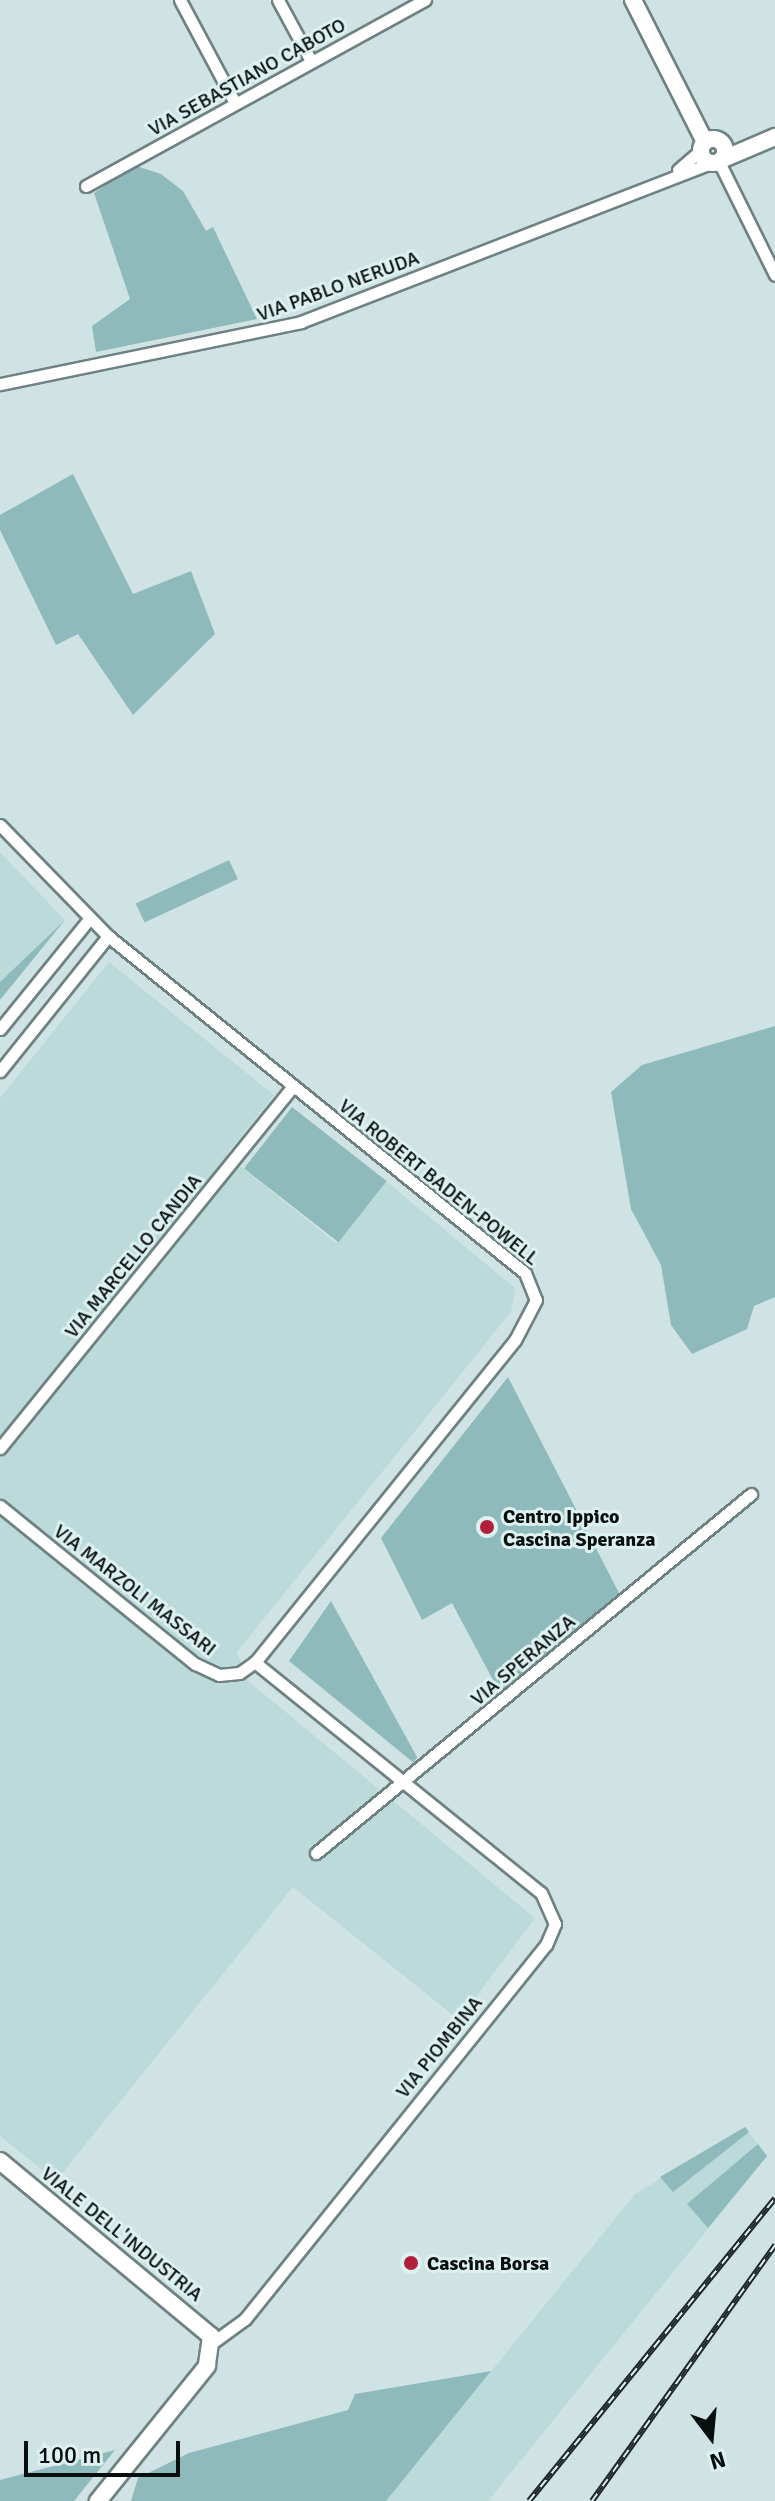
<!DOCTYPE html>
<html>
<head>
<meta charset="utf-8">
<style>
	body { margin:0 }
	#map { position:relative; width:775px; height:2501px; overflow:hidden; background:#d0e3e4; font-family:Signika,sans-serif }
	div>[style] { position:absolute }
	.built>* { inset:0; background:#bddadb }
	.green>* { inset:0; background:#8ebabb; transform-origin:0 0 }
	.roads { filter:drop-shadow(2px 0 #6f8182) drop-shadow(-2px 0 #6f8182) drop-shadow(0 2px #6f8182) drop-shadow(0 -2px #6f8182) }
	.street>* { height:11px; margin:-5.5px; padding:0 5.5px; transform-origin:5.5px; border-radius:5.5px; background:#fff }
	.secondary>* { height:16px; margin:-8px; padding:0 8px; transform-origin:8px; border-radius:8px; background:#fff }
	.secondary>.ring { margin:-8px; padding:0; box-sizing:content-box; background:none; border:16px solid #fff; border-radius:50% }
	.rail>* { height:6px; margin-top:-3px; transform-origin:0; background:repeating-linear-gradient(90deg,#ddf1f1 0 9px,#1d2626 0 18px); box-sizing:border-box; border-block:2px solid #1d2626 }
	.dots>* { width:22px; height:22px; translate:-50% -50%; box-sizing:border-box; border:4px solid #ddf1f1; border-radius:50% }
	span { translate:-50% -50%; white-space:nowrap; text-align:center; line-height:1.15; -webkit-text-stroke:6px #ddf1f1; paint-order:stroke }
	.street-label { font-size:20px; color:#070e0e }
	.poi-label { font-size:20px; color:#070e0e; font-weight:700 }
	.left { translate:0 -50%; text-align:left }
	.north { position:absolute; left:671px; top:2397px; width:80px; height:80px; -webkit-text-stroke:6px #ddf1f1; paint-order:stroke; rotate:164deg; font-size:22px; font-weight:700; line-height:32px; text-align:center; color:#070e0e }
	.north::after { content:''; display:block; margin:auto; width:28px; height:36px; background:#070e0e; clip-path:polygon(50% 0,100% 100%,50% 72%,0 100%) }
	.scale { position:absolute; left:24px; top:2441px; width:156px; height:36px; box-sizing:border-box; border:4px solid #070e0e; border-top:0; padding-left:10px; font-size:24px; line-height:28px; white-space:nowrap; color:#070e0e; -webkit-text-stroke:6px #ddf1f1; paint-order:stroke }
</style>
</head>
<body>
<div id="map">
	<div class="built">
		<div style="clip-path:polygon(0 852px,65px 920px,0 982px)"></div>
		<div style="clip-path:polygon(109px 962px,274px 1095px,226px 1155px,336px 1243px,386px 1181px,515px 1288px,511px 1312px,237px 1652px,247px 1680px,535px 1918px,459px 2020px,293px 1887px,56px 2181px,0 2136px,0 1098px)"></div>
		<div style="clip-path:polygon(745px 2127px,767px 2156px,488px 2501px,386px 2501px,635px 2194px)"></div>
	</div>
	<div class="green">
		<div style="clip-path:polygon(133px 165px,161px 174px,183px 191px,206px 231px,213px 227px,257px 319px,96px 352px,92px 326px,130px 299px,94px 193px)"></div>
		<div style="clip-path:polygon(73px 474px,133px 594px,191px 571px,215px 634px,133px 715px,78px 634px,56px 645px,0 530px,0 515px)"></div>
		<div style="left:229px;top:860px;width:21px;height:103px;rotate:65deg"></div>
		<div style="clip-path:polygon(65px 920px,0 1000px,0 982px)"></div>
		<div style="clip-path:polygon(775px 1026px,775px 1297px,754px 1306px,747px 1329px,692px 1354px,671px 1325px,661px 1265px,631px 1209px,611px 1092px,642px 1065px)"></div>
		<div style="left:292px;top:1107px;width:120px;height:78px;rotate:38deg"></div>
		<div style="clip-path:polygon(508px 1377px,619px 1593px,501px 1695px,452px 1603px,422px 1620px,381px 1538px)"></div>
		<div style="clip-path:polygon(331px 1601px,417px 1757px,414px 1763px,289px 1661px)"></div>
		<div style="clip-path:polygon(745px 2127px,749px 2132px,673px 2192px,660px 2177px)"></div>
		<div style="clip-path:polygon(758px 2144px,767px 2156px,708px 2228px,687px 2204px)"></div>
		<div style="clip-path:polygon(491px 2371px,386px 2501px,131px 2501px,138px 2478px,189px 2453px,348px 2410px,355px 2394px)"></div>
		<div style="clip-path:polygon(115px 2450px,74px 2501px,0 2501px,0 2480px)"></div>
	</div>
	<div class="roads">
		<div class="street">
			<div style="left:180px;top:0;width:117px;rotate:61.9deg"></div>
			<div style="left:278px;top:0;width:69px;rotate:61.6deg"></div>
			<div style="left:719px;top:162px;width:126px;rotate:63.6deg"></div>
			<div style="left:678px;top:170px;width:30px;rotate:-41deg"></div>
			<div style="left:86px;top:186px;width:387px;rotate:-28.8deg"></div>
			<div style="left:0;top:384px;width:307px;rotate:-11.6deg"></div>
			<div style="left:301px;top:322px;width:440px;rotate:-21.2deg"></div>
			<div style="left:0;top:825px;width:155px;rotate:45.8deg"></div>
			<div style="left:108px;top:936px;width:536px;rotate:38.94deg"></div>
			<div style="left:525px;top:1273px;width:29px;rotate:68deg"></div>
			<div style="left:536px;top:1300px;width:45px;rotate:117.7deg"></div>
			<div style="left:515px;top:1340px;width:414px;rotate:128.9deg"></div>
			<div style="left:255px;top:1662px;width:19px;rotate:145deg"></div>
			<div style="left:239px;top:1673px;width:20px;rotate:174deg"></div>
			<div style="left:219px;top:1675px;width:26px;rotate:-155deg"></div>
			<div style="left:195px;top:1664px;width:251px;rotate:-141deg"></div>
			<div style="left:0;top:1029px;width:141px;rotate:-51deg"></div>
			<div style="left:0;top:1071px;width:173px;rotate:-51.3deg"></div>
			<div style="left:0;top:1448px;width:466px;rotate:-51deg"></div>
			<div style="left:316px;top:1853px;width:564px;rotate:-39.53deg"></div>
			<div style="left:212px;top:2343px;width:41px;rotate:-36deg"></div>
			<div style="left:245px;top:2319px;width:480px;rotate:-51.2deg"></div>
			<div style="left:546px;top:1945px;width:23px;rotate:-67deg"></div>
			<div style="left:555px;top:1924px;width:34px;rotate:-114deg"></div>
			<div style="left:541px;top:1893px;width:368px;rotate:-141.1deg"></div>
		</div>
		<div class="secondary">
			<div style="left:633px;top:0;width:159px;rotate:63.1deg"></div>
			<div class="ring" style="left:701px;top:139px;width:8px;height:8px"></div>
			<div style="left:721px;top:160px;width:59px;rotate:-23.1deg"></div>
			<div style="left:0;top:2161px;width:274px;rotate:39.7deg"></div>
			<div style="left:211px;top:2336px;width:30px;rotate:98deg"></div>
			<div style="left:207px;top:2366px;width:174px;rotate:128.9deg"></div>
		</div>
	</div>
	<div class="rail">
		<div style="left:529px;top:2501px;width:390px;rotate:-50.9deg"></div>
		<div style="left:592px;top:2501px;width:315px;rotate:-54.4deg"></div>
	</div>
	<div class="dots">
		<div style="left:487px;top:1527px;background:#b21f3a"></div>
		<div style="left:411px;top:2263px;background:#b21f3a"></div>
	</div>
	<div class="street-label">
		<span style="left:247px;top:77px;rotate:-29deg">VIA SEBASTIANO CABOTO</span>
		<span style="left:338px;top:286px;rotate:-20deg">VIA PABLO NERUDA</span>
		<span style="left:439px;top:1182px;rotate:39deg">VIA ROBERT BADEN-POWELL</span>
		<span style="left:133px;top:1256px;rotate:-51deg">VIA MARCELLO CANDIA</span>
		<span style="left:135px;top:1590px;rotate:38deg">VIA MARZOLI MASSARI</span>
		<span style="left:523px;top:1660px;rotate:-40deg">VIA SPERANZA</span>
		<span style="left:439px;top:2047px;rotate:-51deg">VIA PIOMBINA</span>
		<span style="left:122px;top:2234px;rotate:39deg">VIALE DELL'INDUSTRIA</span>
	</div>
	<div class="poi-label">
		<span class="left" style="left:503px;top:1528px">Centro Ippico<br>Cascina Speranza</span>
		<span class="left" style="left:427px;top:2263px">Cascina Borsa</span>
	</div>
	<div class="north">N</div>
	<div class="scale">100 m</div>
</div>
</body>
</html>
